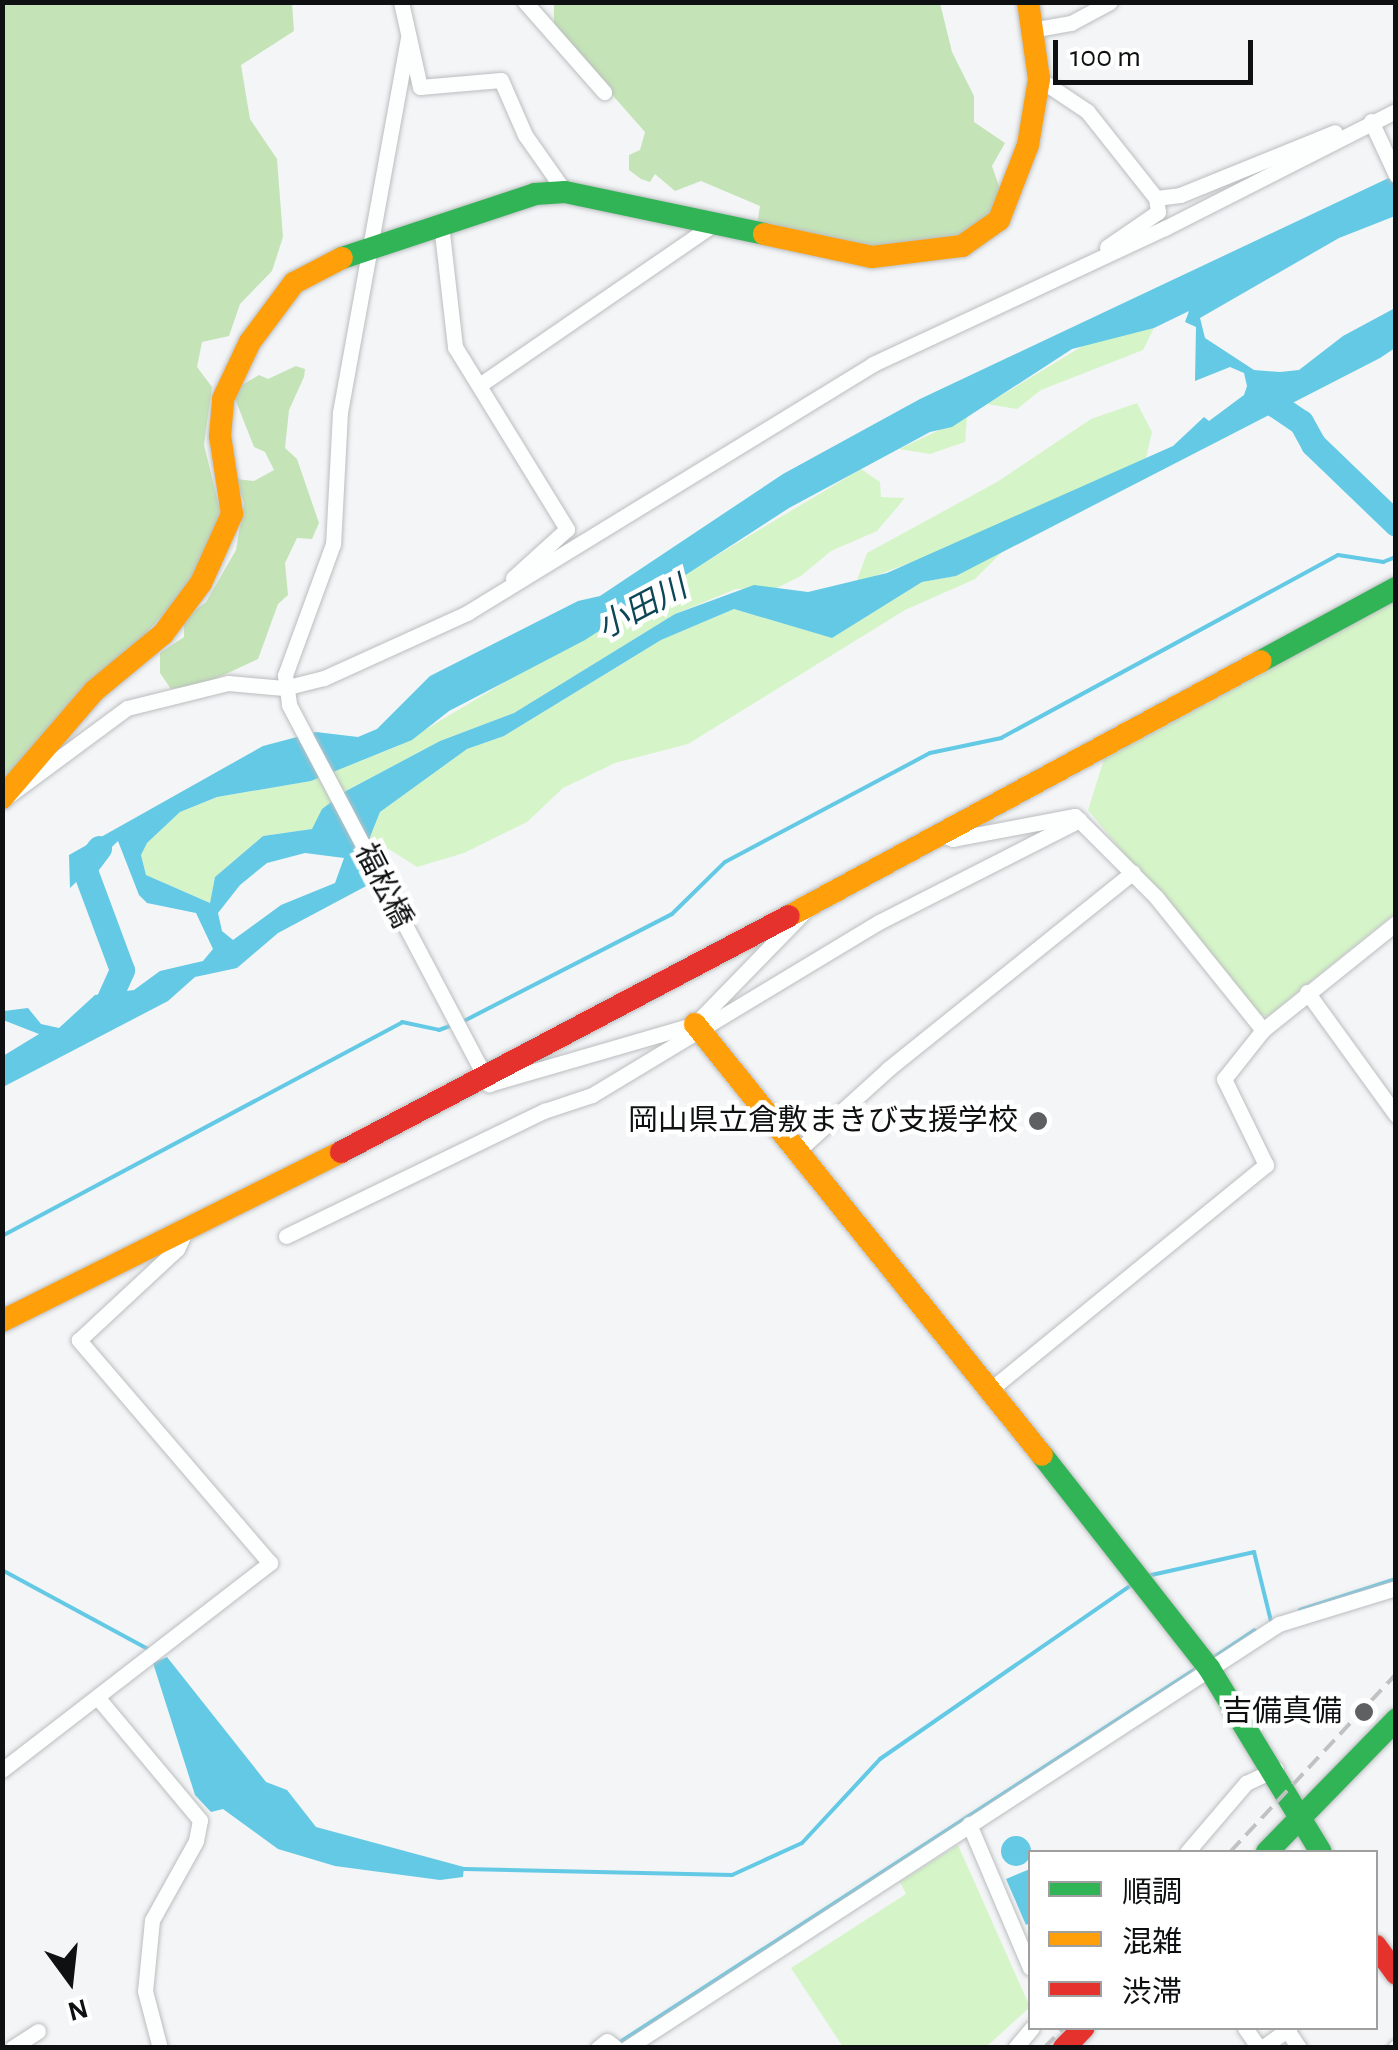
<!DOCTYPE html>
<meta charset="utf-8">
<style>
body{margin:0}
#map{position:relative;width:1398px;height:2050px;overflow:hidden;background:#f3f5f7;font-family:"Alegreya Sans","Noto Sans JP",sans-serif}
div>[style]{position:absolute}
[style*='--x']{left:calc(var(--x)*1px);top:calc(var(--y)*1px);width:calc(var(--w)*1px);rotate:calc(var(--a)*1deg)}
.green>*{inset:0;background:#d5f5c8}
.forest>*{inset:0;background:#c4e4b7}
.water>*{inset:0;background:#63c9e5}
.round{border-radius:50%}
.stream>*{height:4px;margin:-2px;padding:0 2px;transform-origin:2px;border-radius:2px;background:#63c9e5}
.river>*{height:25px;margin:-12.5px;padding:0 12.5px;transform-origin:12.5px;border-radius:12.5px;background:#63c9e5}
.roads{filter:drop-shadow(0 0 2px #bbbdbf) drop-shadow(0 0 2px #bbbdbf)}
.street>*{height:15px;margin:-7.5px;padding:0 7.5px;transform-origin:7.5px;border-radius:7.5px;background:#fdfefe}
.fast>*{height:22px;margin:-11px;padding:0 11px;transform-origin:11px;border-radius:11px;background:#30b455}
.slow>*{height:22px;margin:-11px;padding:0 11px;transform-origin:11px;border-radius:11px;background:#ff9f0a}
.jam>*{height:22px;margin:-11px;padding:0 11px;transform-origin:11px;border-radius:11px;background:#e5322d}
.rail>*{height:4px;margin-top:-2px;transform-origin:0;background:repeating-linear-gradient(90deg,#c1c1c1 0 15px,transparent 0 23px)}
.dots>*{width:28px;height:28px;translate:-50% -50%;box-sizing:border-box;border:5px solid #fff;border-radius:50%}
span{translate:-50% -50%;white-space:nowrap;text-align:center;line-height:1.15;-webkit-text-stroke:9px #fff;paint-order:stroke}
.street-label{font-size:30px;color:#0e1011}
.poi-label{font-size:30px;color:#0e1011}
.right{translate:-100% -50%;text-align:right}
.water-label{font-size:32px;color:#0d4757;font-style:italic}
.frame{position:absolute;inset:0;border:5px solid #0e1011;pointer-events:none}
.legend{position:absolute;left:1028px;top:1850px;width:350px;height:180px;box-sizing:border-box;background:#fff;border:2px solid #9f9fa0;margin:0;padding:12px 18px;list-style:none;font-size:30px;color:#0e1011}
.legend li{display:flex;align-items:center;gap:20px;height:50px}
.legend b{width:50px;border:2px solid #9f9fa0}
.north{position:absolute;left:20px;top:1930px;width:100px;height:100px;-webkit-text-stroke:8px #fff;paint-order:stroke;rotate:165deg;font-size:28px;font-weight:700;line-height:40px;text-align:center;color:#0e1011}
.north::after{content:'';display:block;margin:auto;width:35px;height:45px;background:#0e1011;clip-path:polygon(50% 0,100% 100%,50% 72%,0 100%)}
.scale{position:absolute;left:1053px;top:40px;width:200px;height:45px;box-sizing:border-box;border:5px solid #0e1011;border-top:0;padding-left:12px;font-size:30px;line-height:35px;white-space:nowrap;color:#0e1011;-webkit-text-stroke:8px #fff;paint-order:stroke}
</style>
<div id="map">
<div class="green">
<i style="clip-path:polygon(1154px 328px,1143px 350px,1041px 390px,1017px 409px,987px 404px,1094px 339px)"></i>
<i style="clip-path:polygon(1137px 403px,1152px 432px,1146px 458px,952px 547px,856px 583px,867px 553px,997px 482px,1091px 419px)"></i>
<i style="clip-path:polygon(967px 417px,965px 442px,930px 454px,899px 449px)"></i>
<i style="clip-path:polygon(861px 469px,880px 482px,881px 497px,905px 498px,877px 531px,831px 551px,801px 576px,777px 588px,736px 589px,675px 614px,514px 713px,440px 741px,346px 791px,312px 829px,263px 836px,215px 877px,210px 903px,146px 875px,141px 855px,147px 843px,180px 812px,217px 797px,311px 781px,398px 746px)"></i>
<i style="clip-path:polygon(1006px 548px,975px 579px,905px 610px,688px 744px,615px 763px,563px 788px,527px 822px,464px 853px,417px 867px,370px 837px,380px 812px,467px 749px,504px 736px,661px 640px,734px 609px,832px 638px,922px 582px,956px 576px)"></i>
<i style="clip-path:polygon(1395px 597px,1395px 913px,1268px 1016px,1257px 1014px,1088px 810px,1106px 753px)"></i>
<i style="clip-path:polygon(958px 1845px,1030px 2007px,986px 2047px,843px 2047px,791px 1968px,906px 1894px,900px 1882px)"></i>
</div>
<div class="forest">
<i style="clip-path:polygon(3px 3px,292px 3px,294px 31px,241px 65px,250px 119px,277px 159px,283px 237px,272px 271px,240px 304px,229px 336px,202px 342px,197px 367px,212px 387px,204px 445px,224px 526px,190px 585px,3px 790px)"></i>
<i style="clip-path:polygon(554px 3px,940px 3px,952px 52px,974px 96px,974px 122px,1005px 143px,992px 166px,1000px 189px,991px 216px,971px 234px,881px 251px,757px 225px,760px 206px,701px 181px,675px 191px,655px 174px,650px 182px,641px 179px,629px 170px,629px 155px,640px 150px,645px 132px,554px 29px)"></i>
<i style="clip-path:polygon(296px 366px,305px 369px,304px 377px,289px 410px,285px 448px,297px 459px,319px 523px,312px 539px,297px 538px,285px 563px,288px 595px,278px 604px,258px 659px,204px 684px,171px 689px,160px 673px,160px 653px,184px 637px,184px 619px,206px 602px,236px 550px,244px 503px,236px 479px,254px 481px,274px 470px,265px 452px,254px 447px,232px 391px,259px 375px,268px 379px)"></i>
</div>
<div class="water">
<i style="clip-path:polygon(evenodd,1395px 175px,1395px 216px,1339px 238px,1200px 318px,1205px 338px,1254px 370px,1280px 372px,1299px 370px,1343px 336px,1395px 308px,1395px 348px,1380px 358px,956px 576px,922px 582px,832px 638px,734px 609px,661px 640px,504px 736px,467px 749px,380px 812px,370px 837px,370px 884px,278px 933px,237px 968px,195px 977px,168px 1001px,3px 1087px,3px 1056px,39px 1034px,3px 1020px,4px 1011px,28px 1008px,41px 1024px,59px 1028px,95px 995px,134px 990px,160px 971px,203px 961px,213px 949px,196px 913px,147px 903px,139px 895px,118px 841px,70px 888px,69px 855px,263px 746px,316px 732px,358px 737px,377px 729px,430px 676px,578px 601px,600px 596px,783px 474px,920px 399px,1395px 175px,1189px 311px,1185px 322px,1196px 327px,1195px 381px,1230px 367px,1244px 373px,1247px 386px,1244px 395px,1209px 421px,1204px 417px,1173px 446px,887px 573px,808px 592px,754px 585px,675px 614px,514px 713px,440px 741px,346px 791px,322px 809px,312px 829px,263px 836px,215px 877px,210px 903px,146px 875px,141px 855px,147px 843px,180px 812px,217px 797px,311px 781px,412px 740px,449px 711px,585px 640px,789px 508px,930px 432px,952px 427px,1072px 349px,1154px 328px,1189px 311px,1395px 175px,305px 853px,344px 858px,335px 883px,281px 905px,233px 940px,222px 931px,218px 913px,240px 885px,267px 863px,305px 853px)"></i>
<i style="clip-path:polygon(167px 1657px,266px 1782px,287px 1790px,316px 1827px,464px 1867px,463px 1877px,440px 1880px,335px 1866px,278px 1849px,223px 1809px,211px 1812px,195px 1795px,153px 1663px)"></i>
<i class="round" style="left:1001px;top:1836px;width:30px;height:30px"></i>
<i style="clip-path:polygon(1030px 1869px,1030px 1923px,1026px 1925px,1006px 1879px)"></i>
</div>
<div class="stream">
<i style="--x:462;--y:1022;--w:236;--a:-27.2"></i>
<i style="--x:672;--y:914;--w:74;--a:-44.5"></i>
<i style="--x:725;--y:862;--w:232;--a:-28"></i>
<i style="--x:930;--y:753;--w:73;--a:-11.9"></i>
<i style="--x:1001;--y:738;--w:383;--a:-28.5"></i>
<i style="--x:1338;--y:555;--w:46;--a:8.8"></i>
<i style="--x:1383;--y:562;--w:14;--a:-21"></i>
<i style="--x:2;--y:1236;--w:454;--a:-28.1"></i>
<i style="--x:402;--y:1022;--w:38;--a:12"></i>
<i style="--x:439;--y:1030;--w:15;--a:-20"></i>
<i style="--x:2;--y:1570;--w:168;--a:28.4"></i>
<i style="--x:1147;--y:1576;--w:110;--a:-12.6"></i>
<i style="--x:1254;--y:1552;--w:71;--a:76.2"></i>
<i style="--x:1300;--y:1610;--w:101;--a:-17.9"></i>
<i style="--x:1213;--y:1658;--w:50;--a:-33.7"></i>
<i style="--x:464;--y:1869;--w:268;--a:1.3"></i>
<i style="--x:732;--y:1875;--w:77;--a:-24.6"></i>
<i style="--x:802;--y:1843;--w:115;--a:-47.1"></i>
<i style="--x:880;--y:1759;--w:309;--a:-34.7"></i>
<i style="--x:617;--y:2044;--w:691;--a:-32.95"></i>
</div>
<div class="river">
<i style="--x:1271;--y:402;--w:36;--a:34"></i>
<i style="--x:1301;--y:422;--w:25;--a:61"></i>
<i style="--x:1313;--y:444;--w:115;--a:43.9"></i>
<i style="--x:99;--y:1021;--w:56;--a:-65.7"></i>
<i style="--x:122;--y:970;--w:109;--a:-110.4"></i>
<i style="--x:84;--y:868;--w:25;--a:-53"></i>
</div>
<div class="roads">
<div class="street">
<i style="--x:401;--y:2;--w:87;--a:77.4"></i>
<i style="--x:420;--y:87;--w:81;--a:-4.9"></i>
<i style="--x:501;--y:80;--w:60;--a:66.4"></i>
<i style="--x:525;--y:135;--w:70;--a:54.9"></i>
<i style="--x:525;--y:2;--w:120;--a:48.7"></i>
<i style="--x:1031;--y:30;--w:41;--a:-9.9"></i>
<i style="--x:1071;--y:23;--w:44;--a:-28.3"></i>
<i style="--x:408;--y:38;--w:380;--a:100.3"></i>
<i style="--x:340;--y:412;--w:132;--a:93"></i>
<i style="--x:333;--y:544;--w:140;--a:110.1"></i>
<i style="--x:285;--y:675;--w:30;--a:82"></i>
<i style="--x:289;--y:705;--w:429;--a:62.2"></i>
<i style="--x:489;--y:1084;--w:215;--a:-16.2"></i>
<i style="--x:695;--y:1024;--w:153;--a:-45.8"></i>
<i style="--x:1039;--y:79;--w:58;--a:33.7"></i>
<i style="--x:1087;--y:111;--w:111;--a:51.6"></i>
<i style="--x:1156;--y:198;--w:24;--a:-7"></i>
<i style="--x:1180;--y:195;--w:167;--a:-22.1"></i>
<i style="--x:1371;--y:121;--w:60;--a:65.2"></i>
<i style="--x:441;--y:224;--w:124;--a:83.5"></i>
<i style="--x:455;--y:347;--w:214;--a:58.4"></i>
<i style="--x:567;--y:529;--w:73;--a:137.8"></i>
<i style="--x:1107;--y:247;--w:62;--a:-34.5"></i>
<i style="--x:1158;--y:212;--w:14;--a:-98"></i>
<i style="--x:481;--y:384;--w:284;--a:-34.5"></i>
<i style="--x:8;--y:796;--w:148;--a:-36.5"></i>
<i style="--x:127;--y:708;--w:104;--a:-13.9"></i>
<i style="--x:228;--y:683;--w:56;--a:5.1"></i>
<i style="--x:284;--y:688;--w:41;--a:-14"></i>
<i style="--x:324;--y:678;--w:157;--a:-24.4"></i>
<i style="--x:467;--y:613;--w:476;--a:-31.5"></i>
<i style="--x:873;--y:364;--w:322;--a:-25"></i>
<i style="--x:1165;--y:228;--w:259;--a:-26.9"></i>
<i style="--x:941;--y:834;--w:13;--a:23"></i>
<i style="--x:953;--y:839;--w:124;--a:-10.7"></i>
<i style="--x:1075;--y:816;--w:115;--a:45"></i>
<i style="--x:1156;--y:897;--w:171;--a:51.2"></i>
<i style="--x:1263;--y:1030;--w:171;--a:-38.8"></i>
<i style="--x:1307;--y:992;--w:152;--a:54.1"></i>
<i style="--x:801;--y:1148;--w:118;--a:-42.2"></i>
<i style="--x:888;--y:1069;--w:314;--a:-38.8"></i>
<i style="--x:286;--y:1236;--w:287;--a:-25.9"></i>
<i style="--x:544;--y:1111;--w:51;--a:-18.4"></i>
<i style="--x:592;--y:1095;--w:335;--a:-31.1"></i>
<i style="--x:879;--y:922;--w:225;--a:-27"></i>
<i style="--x:991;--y:1389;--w:355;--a:-39.2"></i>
<i style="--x:1266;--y:1165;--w:96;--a:-116"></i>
<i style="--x:1224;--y:1079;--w:63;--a:-51.5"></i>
<i style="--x:98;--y:1698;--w:159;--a:50.1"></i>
<i style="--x:200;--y:1820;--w:21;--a:101"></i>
<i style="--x:196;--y:1841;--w:90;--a:119.1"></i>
<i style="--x:152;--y:1920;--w:71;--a:95.6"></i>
<i style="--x:145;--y:1991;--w:59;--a:75.3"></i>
<i style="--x:2;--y:1770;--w:339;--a:-37.7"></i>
<i style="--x:270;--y:1563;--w:294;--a:-130.6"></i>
<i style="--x:79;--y:1340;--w:134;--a:-42.9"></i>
<i style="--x:177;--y:1249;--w:21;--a:-65"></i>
<i style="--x:969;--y:1824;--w:156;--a:67"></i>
<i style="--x:1187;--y:1852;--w:91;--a:-49.5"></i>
<i style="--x:1246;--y:1783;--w:33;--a:-25"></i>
<i style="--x:1245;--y:2028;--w:24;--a:55"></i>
<i style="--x:1287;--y:2030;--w:22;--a:56"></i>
<i style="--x:12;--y:2048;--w:31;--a:-33"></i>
<i style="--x:598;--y:2048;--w:11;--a:-38"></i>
<i style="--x:607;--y:2041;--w:11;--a:38"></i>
<i style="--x:627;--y:2048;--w:778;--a:-33.04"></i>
<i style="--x:1279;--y:1624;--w:122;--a:-17.1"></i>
<i style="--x:1015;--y:2048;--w:26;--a:-50"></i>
<i style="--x:1262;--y:2048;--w:34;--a:-36"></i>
<i style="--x:1395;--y:2048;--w:1;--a:-45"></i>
</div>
<div class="fast">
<i style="--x:342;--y:258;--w:203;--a:-18.3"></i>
<i style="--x:535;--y:194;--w:30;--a:-4"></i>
<i style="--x:565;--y:192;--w:203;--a:11.9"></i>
<i style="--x:1261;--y:661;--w:153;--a:-28.4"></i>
<i style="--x:1042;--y:1455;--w:271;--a:51.9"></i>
<i style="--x:1209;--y:1668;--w:215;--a:58.7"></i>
<i style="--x:1267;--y:1852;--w:185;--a:-45.7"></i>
</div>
<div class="slow">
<i style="--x:764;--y:234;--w:110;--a:12"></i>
<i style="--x:872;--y:257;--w:91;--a:-7"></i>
<i style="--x:962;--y:246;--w:45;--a:-35.1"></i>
<i style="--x:999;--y:220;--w:80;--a:-68.9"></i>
<i style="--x:1028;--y:145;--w:67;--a:-80.5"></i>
<i style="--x:1039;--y:79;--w:78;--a:-98.1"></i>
<i style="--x:2;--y:798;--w:141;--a:-49.3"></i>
<i style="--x:94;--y:691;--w:89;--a:-39.6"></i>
<i style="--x:163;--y:634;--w:64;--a:-53.3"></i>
<i style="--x:201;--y:583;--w:76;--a:-65.8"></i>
<i style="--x:232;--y:514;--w:79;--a:-98.7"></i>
<i style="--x:220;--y:436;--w:37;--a:-85"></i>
<i style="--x:223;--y:399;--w:63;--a:-64.7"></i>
<i style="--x:250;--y:342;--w:74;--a:-53.3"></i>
<i style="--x:294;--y:283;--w:54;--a:-27.5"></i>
<i style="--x:789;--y:916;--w:536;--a:-28.38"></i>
<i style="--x:695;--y:1024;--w:553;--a:51.16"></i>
<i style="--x:2;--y:1321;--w:379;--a:-26.5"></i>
</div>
<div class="jam">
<i style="--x:341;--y:1152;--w:506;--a:-27.78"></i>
<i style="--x:1376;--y:1946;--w:34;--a:54"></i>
<i style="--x:1064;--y:2048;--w:28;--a:-46"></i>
</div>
</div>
<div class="rail">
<i style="--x:1230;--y:1852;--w:243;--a:-47"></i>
<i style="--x:1044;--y:2048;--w:28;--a:-45"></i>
</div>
<div class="dots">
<i style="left:1038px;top:1121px;background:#5e6062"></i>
<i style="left:1364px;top:1712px;background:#5e6062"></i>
</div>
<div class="street-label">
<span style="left:383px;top:886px;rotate:63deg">福松橋</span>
</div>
<div class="poi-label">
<span class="right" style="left:1018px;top:1121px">岡山県立倉敷まきび支援学校</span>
<span class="right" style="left:1342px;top:1712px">吉備真備</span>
</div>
<div class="water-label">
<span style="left:642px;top:608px;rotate:-28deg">小田川</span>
</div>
<div class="frame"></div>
<ul class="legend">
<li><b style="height:12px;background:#30b455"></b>順調</li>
<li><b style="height:12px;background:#ff9f0a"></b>混雑</li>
<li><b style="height:12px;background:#e5322d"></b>渋滞</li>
</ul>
<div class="north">N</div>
<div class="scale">100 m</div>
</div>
